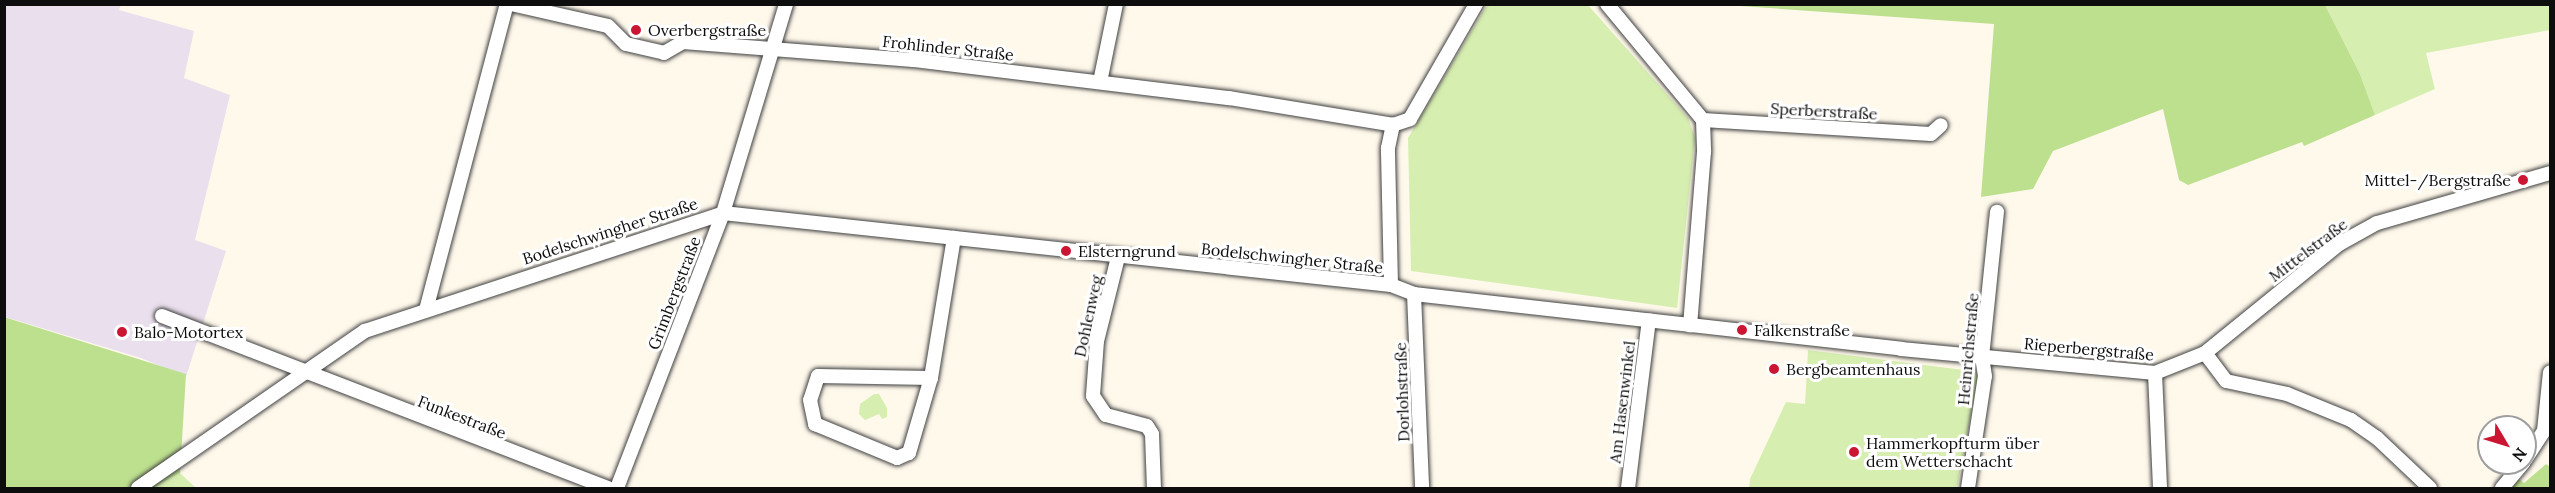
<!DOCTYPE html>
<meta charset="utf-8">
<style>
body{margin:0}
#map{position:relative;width:2555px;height:493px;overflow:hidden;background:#fff9ec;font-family:Lora,serif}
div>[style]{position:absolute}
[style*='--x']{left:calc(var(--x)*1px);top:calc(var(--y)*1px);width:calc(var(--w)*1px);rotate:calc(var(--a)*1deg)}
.industrial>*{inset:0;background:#eae0ed}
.green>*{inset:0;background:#d7eeb1}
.forest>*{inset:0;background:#bde08f}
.roads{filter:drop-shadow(0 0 2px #404040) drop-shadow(0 0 2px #404040)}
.street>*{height:14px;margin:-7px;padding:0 7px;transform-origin:7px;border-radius:7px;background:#fff}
.dots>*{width:16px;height:16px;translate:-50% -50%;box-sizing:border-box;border:3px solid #fff;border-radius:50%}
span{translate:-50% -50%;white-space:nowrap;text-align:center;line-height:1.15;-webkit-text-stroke:6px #fff;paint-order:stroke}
.poi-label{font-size:16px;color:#0d0d0d}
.left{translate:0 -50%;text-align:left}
.right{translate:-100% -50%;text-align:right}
.street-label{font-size:16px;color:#0d0d0d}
.frame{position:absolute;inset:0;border:6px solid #0d0d0d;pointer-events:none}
.north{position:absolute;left:2477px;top:415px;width:60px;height:60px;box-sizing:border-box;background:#fff;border:2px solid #9e9e9e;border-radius:50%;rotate:128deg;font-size:16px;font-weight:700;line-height:24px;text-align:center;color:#0d0d0d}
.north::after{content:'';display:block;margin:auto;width:21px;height:27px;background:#cb1633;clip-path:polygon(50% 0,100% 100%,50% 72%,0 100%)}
</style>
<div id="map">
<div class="industrial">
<i style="clip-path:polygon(4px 5px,121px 5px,119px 10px,194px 31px,184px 78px,230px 95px,195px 240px,226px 251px,186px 377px,141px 358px,5px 317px)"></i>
</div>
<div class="green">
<i style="clip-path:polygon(1487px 5px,1588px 5px,1688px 118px,1695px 138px,1677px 308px,1411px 271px,1408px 138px)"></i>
<i style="clip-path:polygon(2325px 5px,2550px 5px,2550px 30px,2426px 53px,2435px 89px,2375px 115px,2360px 74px)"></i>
<i style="clip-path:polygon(1808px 350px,1979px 372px,1957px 488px,1749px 488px,1750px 479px,1786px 402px,1805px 404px)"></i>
<i style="clip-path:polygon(874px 394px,879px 394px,887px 408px,887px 417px,882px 419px,879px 414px,865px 420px,859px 414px,860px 404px)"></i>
<i style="clip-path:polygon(180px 473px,196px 488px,153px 488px)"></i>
</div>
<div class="forest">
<i style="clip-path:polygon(1726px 5px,2325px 5px,2360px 74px,2375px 115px,2304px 146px,2302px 142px,2188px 185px,2179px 180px,2163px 109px,2053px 151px,2033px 189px,1981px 197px,1994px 24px)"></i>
<i style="clip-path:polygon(4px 317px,186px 374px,180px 473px,153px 488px,5px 488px)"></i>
<i style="clip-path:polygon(2546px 464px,2550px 467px,2550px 488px,2511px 488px,2519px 479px,2524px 483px)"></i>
</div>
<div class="roads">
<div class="street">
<i style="--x:511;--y:4;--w:99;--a:12.8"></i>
<i style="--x:608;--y:26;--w:25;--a:45"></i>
<i style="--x:626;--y:44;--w:39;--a:13"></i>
<i style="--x:664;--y:53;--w:22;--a:-30"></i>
<i style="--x:683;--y:42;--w:231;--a:4.5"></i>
<i style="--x:913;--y:60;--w:318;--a:6.9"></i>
<i style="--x:1229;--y:98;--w:166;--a:9.3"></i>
<i style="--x:1607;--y:4;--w:151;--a:50.4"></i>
<i style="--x:1703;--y:120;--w:32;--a:88"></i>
<i style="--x:1704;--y:152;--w:174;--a:94.6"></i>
<i style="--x:1100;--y:82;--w:80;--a:-78.4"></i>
<i style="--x:1703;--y:120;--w:228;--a:3.5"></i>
<i style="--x:1931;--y:134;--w:13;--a:-42"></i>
<i style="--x:1118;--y:257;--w:87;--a:104"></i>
<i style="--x:1097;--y:341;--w:55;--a:94.2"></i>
<i style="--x:1093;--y:396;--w:23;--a:56"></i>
<i style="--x:1106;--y:415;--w:42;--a:15"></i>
<i style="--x:1147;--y:426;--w:9;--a:58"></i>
<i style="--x:1152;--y:434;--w:54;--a:87.9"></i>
<i style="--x:1391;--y:285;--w:137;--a:-91.3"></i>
<i style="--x:1388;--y:148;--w:24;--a:-78"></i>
<i style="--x:1393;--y:125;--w:18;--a:-19"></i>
<i style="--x:1410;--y:119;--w:133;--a:-60.1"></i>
<i style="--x:1414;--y:294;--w:194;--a:87.6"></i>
<i style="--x:426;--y:310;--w:317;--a:-75.2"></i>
<i style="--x:162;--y:316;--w:478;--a:21.1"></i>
<i style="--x:2205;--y:353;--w:35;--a:53"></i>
<i style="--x:2226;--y:381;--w:62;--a:12"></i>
<i style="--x:2287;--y:394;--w:69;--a:22.1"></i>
<i style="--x:2351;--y:420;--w:32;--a:35"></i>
<i style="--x:2377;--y:438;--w:73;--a:43.3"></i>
<i style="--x:2155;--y:373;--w:115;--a:87.5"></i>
<i style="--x:931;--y:378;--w:113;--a:-179"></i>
<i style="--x:818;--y:376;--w:25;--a:108"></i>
<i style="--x:810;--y:400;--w:25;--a:78"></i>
<i style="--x:815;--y:424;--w:89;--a:22.5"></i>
<i style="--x:897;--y:458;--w:13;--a:-23"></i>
<i style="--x:909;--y:453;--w:78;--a:-73.7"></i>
<i style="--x:931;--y:378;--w:142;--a:-80.7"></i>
<i style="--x:2525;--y:460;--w:35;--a:-57"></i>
<i style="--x:2544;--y:431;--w:59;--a:-84.2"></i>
<i style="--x:138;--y:488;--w:276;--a:-34.7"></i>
<i style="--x:365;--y:331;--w:377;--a:-18.2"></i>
<i style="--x:723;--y:213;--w:672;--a:6.15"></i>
<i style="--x:1391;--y:285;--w:25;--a:21"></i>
<i style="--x:1414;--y:294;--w:490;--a:6.4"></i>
<i style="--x:1901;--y:349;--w:255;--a:5.4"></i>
<i style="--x:2155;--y:373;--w:54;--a:-21.8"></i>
<i style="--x:2205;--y:353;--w:173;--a:-39.1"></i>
<i style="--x:2339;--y:244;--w:43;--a:-28.9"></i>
<i style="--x:2377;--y:223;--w:180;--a:-16.1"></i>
<i style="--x:617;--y:488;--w:295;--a:-68.9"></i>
<i style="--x:723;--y:213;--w:218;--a:-73.2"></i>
<i style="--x:1628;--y:488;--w:169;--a:-82.9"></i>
<i style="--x:1968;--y:488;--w:113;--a:-81.4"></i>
<i style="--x:1985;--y:376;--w:19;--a:-99"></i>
<i style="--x:1982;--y:357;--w:146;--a:-84.1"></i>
<i style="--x:2502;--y:488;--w:33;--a:-50"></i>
</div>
</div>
<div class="dots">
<i style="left:636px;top:30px;background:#cb1633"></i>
<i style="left:2523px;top:180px;background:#cb1633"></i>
<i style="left:1066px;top:251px;background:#cb1633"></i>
<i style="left:1742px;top:330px;background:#cb1633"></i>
<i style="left:122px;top:332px;background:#cb1633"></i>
<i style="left:1774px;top:369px;background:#cb1633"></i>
<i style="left:1854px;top:452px;background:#cb1633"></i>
</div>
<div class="poi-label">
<span class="left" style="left:648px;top:30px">Overbergstraße</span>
<span class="right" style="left:2511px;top:180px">Mittel-/Bergstraße</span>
<span class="left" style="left:1078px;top:251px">Elsterngrund</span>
<span class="left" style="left:1754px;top:330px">Falkenstraße</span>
<span class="left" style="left:134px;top:332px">Balo-Motortex</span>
<span class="left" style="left:1786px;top:369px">Bergbeamtenhaus</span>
<span class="left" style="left:1866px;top:452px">Hammerkopfturm über<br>dem Wetterschacht</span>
</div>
<div class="street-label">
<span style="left:948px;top:48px;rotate:6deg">Frohlinder Straße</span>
<span style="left:1824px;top:111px;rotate:3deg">Sperberstraße</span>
<span style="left:610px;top:231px;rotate:-18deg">Bodelschwingher Straße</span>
<span style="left:2308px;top:250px;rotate:-37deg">Mittelstraße</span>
<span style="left:1292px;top:258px;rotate:6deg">Bodelschwingher Straße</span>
<span style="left:674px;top:293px;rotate:-69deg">Grimbergstraße</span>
<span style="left:1088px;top:316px;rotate:-78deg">Dohlenweg</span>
<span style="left:1968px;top:349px;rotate:-85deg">Heinrichstraße</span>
<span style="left:2089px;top:349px;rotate:5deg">Rieperbergstraße</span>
<span style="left:1402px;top:392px;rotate:-92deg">Dorlohstraße</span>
<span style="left:1622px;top:402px;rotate:-83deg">Am Hasenwinkel</span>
<span style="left:462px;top:417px;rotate:21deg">Funkestraße</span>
</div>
<div class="frame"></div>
<div class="north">N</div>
</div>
